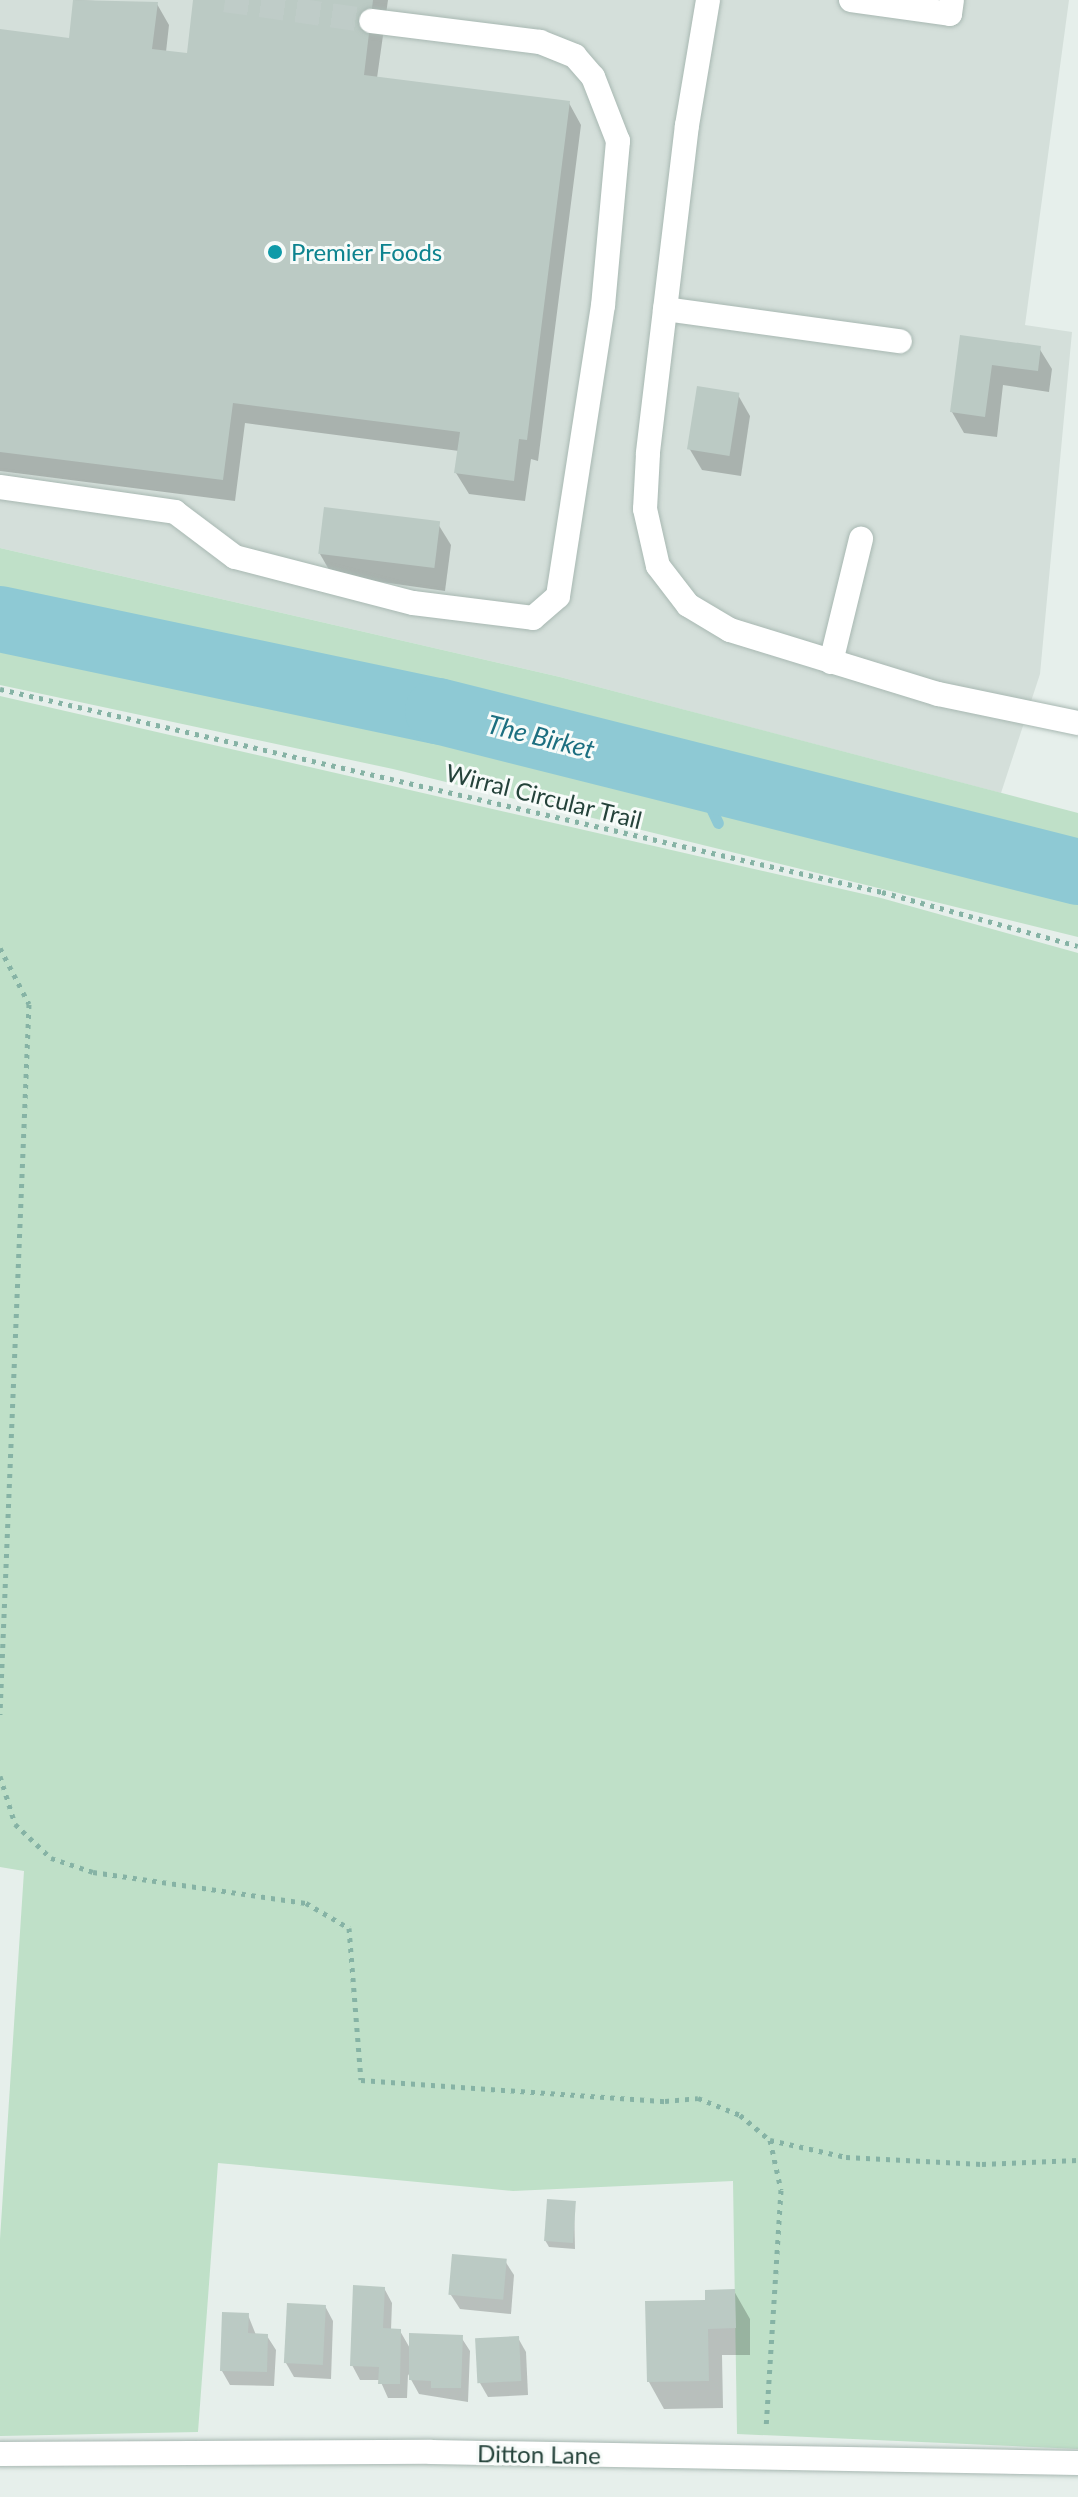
<!DOCTYPE html>
<style>
body{margin:0}
#map{position:relative;width:1078px;height:2497px;overflow:hidden;background:#e6efeb;font-family:Lato,sans-serif}
div>[style]{position:absolute}
[style*='--x']{left:calc(var(--x)*1px);top:calc(var(--y)*1px);width:calc(var(--w)*1px);rotate:calc(var(--a)*1deg)}
.built>*{inset:0;background:#d4dfda}
.green>*{inset:0;background:#bfe0c8}
.shadow>*{inset:0;background:#0003}
.stream>*{height:11px;margin:-5.5px;padding:0 5.5px;transform-origin:5.5px;border-radius:5.5px;background:#8ec9d4}
.river>*{height:66px;margin:-33px;padding:0 33px;transform-origin:33px;border-radius:33px;background:#8ec9d4}
.building>*{inset:0;background:#bbcac4;transform-origin:0 0}
.minor-tunnel>*{height:24px;margin-top:-12px;transform-origin:0;background:repeating-linear-gradient(90deg,#bfccc8 0 24px,transparent 0 36px)}
.path>*{height:5px;margin-top:-2.5px;transform-origin:0;background:repeating-linear-gradient(90deg,#86b3a5 0 4px,transparent 0 10px)}
.roads{filter:drop-shadow(0 0 2px #a8b8b2) drop-shadow(0 0 2px #a8b8b2)}
.minor>*{height:24px;margin:-12px;padding:0 12px;transform-origin:12px;border-radius:12px;background:#fff}
.dots>*{width:22px;height:22px;translate:-50% -50%;box-sizing:border-box;border:4px solid #f7fbf9;border-radius:50%}
span{translate:-50% -50%;white-space:nowrap;text-align:center;line-height:1.15;-webkit-text-stroke:6px #f7fbf9;paint-order:stroke}
.culture-label{font-size:24px;color:#0d838f}
.left{translate:0 -50%;text-align:left}
.street-label{font-size:24px;color:#24423a}
.water-label{font-size:26px;color:#1c6f80;font-style:italic}
</style>
<div id="map">
<div class="built">
<i style="clip-path:polygon(0 0,1069px 0,1025px 325px,1072px 332px,1040px 674px,1001px 793px,560px 677px,0 548px)"></i>
</div>
<div class="green">
<i style="clip-path:polygon(0 548px,560px 677px,1078px 813px,1078px 937px,393px 769px,0 685px)"></i>
<i style="clip-path:polygon(0 696px,881px 898px,1078px 953px,1078px 2449px,737px 2434px,733px 2181px,513px 2191px,218px 2163px,198px 2432px,0 2436px,0 2239px,24px 1871px,0 1867px)"></i>
</div>
<div class="shadow">
<i style="clip-path:polygon(75px 0,157px 4px,169px 25px,166px 52px,188px 56px,195px 0,388px 0,377px 78px,569px 103px,581px 125px,538px 461px,531px 459px,525px 501px,469px 494px,456px 473px,459px 451px,245px 423px,235px 501px,0 471px,0 31px,70px 40px)"></i>
<i style="clip-path:polygon(962px 338px,1039px 348px,1052px 369px,1049px 392px,1003px 385px,997px 437px,964px 433px,952px 412px)"></i>
<i style="clip-path:polygon(738px 395px,750px 416px,741px 476px,702px 470px,689px 448px)"></i>
<i style="clip-path:polygon(438px 524px,451px 545px,445px 591px,332px 575px,320px 554px)"></i>
<i style="clip-path:polygon(574px 2203px,575px 2249px,549px 2247px,545px 2240px)"></i>
<i style="clip-path:polygon(505px 2261px,514px 2275px,511px 2314px,460px 2309px,451px 2295px)"></i>
<i style="clip-path:polygon(384px 2288px,392px 2303px,391px 2330px,400px 2331px,411px 2350px,461px 2337px,470px 2351px,468px 2402px,419px 2394px,408px 2374px,407px 2398px,388px 2398px,380px 2380px,360px 2380px,352px 2365px)"></i>
<i style="clip-path:polygon(734px 2291px,750px 2319px,750px 2355px,722px 2355px,723px 2408px,664px 2409px,649px 2382px,707px 2302px)"></i>
<i style="clip-path:polygon(325px 2306px,333px 2321px,331px 2379px,294px 2377px,286px 2363px)"></i>
<i style="clip-path:polygon(248px 2315px,256px 2335px,267px 2336px,276px 2350px,274px 2386px,230px 2385px,222px 2371px)"></i>
<i style="clip-path:polygon(518px 2338px,526px 2352px,528px 2395px,488px 2397px,480px 2383px)"></i>
</div>
<div class="stream">
<i style="--x:695;--y:774;--w:54;--a:64.9"></i>
</div>
<div class="river">
<i style="--x:0;--y:619;--w:448;--a:11.9"></i>
<i style="--x:438;--y:711;--w:660;--a:14.12"></i>
</div>
<div class="building">
<i style="clip-path:polygon(73px 0,158px 2px,152px 49px,187px 53px,193px 0,373px 0,364px 75px,570px 101px,527px 440px,519px 439px,514px 481px,454px 473px,460px 432px,233px 403px,223px 480px,0 452px,0 29px,69px 38px)"></i>
<i style="clip-path:polygon(960px 335px,1041px 346px,1038px 371px,992px 365px,985px 417px,950px 412px)"></i>
<i style="left:697px;top:386px;width:43px;height:64px;rotate:9deg"></i>
<i style="left:324px;top:507px;width:117px;height:47px;rotate:7deg"></i>
<i style="left:547px;top:2199px;width:29px;height:42px;rotate:4deg"></i>
<i style="left:452px;top:2254px;width:55px;height:41px;rotate:5deg"></i>
<i style="clip-path:polygon(353px 2285px,385px 2287px,383px 2328px,401px 2329px,400px 2384px,378px 2384px,379px 2367px,350px 2366px)"></i>
<i style="clip-path:polygon(735px 2289px,736px 2328px,708px 2329px,709px 2381px,647px 2382px,645px 2301px,705px 2300px,705px 2290px)"></i>
<i style="left:287px;top:2303px;width:39px;height:60px;rotate:3deg"></i>
<i style="clip-path:polygon(222px 2312px,249px 2313px,248px 2333px,268px 2334px,267px 2372px,220px 2371px)"></i>
<i style="clip-path:polygon(409px 2333px,463px 2335px,461px 2388px,431px 2388px,431px 2381px,409px 2380px)"></i>
<i style="left:519px;top:2336px;width:45px;height:44px;rotate:87deg"></i>
</div>
<div class="minor-tunnel">
<i style="--x:225;--y:0;--w:148;--a:8.2"></i>
</div>
<div class="path">
<i style="--x:0;--y:689;--w:905;--a:12.96"></i>
<i style="--x:882;--y:892;--w:203;--a:15.4"></i>
<i style="--x:0;--y:948;--w:63;--a:62.6"></i>
<i style="--x:29;--y:1004;--w:711;--a:92.34"></i>
<i style="--x:0;--y:1776;--w:50;--a:72.6"></i>
<i style="--x:15;--y:1824;--w:50;--a:43.4"></i>
<i style="--x:51;--y:1858;--w:44;--a:18.4"></i>
<i style="--x:93;--y:1872;--w:215;--a:8.3"></i>
<i style="--x:306;--y:1903;--w:50;--a:30.2"></i>
<i style="--x:349;--y:1928;--w:152;--a:85.5"></i>
<i style="--x:361;--y:2080;--w:305;--a:4"></i>
<i style="--x:665;--y:2101;--w:33;--a:-5"></i>
<i style="--x:698;--y:2098;--w:45;--a:22"></i>
<i style="--x:740;--y:2115;--w:39;--a:40"></i>
<i style="--x:770;--y:2140;--w:51;--a:77.6"></i>
<i style="--x:781;--y:2190;--w:238;--a:93.6"></i>
<i style="--x:770;--y:2140;--w:78;--a:12.6"></i>
<i style="--x:846;--y:2157;--w:136;--a:2.9"></i>
<i style="--x:982;--y:2164;--w:96;--a:-2.4"></i>
</div>
<div class="roads">
<div class="minor">
<i style="--x:708;--y:0;--w:127;--a:99.5"></i>
<i style="--x:687;--y:125;--w:331;--a:96.8"></i>
<i style="--x:648;--y:454;--w:55;--a:93.1"></i>
<i style="--x:645;--y:509;--w:58;--a:77.2"></i>
<i style="--x:658;--y:566;--w:49;--a:52.4"></i>
<i style="--x:688;--y:605;--w:49;--a:30.8"></i>
<i style="--x:730;--y:630;--w:218;--a:17.1"></i>
<i style="--x:938;--y:694;--w:143;--a:11.7"></i>
<i style="--x:851;--y:0;--w:100;--a:8"></i>
<i style="--x:950;--y:14;--w:14;--a:-82"></i>
<i style="--x:665;--y:309;--w:237;--a:7.8"></i>
<i style="--x:0;--y:487;--w:177;--a:8.1"></i>
<i style="--x:175;--y:512;--w:75;--a:36.9"></i>
<i style="--x:235;--y:557;--w:184;--a:14.5"></i>
<i style="--x:413;--y:603;--w:121;--a:7.1"></i>
<i style="--x:533;--y:618;--w:33;--a:-41"></i>
<i style="--x:558;--y:596;--w:293;--a:-81.2"></i>
<i style="--x:603;--y:306;--w:166;--a:-84.8"></i>
<i style="--x:618;--y:141;--w:69;--a:-111.3"></i>
<i style="--x:593;--y:77;--w:28;--a:-131"></i>
<i style="--x:575;--y:56;--w:38;--a:-158"></i>
<i style="--x:540;--y:42;--w:170;--a:-172.9"></i>
<i style="--x:831;--y:662;--w:127;--a:-76.3"></i>
<i style="--x:0;--y:2454;--w:431;--a:-0.3"></i>
<i style="--x:431;--y:2452;--w:647;--a:0.97"></i>
</div>
</div>
<div class="dots">
<i style="left:275px;top:252px;background:#0f9aa8"></i>
</div>
<div class="culture-label">
<span class="left" style="left:291px;top:252px">Premier Foods</span>
</div>
<div class="street-label">
<span style="left:544px;top:796px;rotate:14deg">Wirral Circular Trail</span>
<span style="left:539px;top:2454px;rotate:1deg">Ditton Lane</span>
</div>
<div class="water-label">
<span style="left:541px;top:737px;rotate:14deg">The Birket</span>
</div>
</div>
